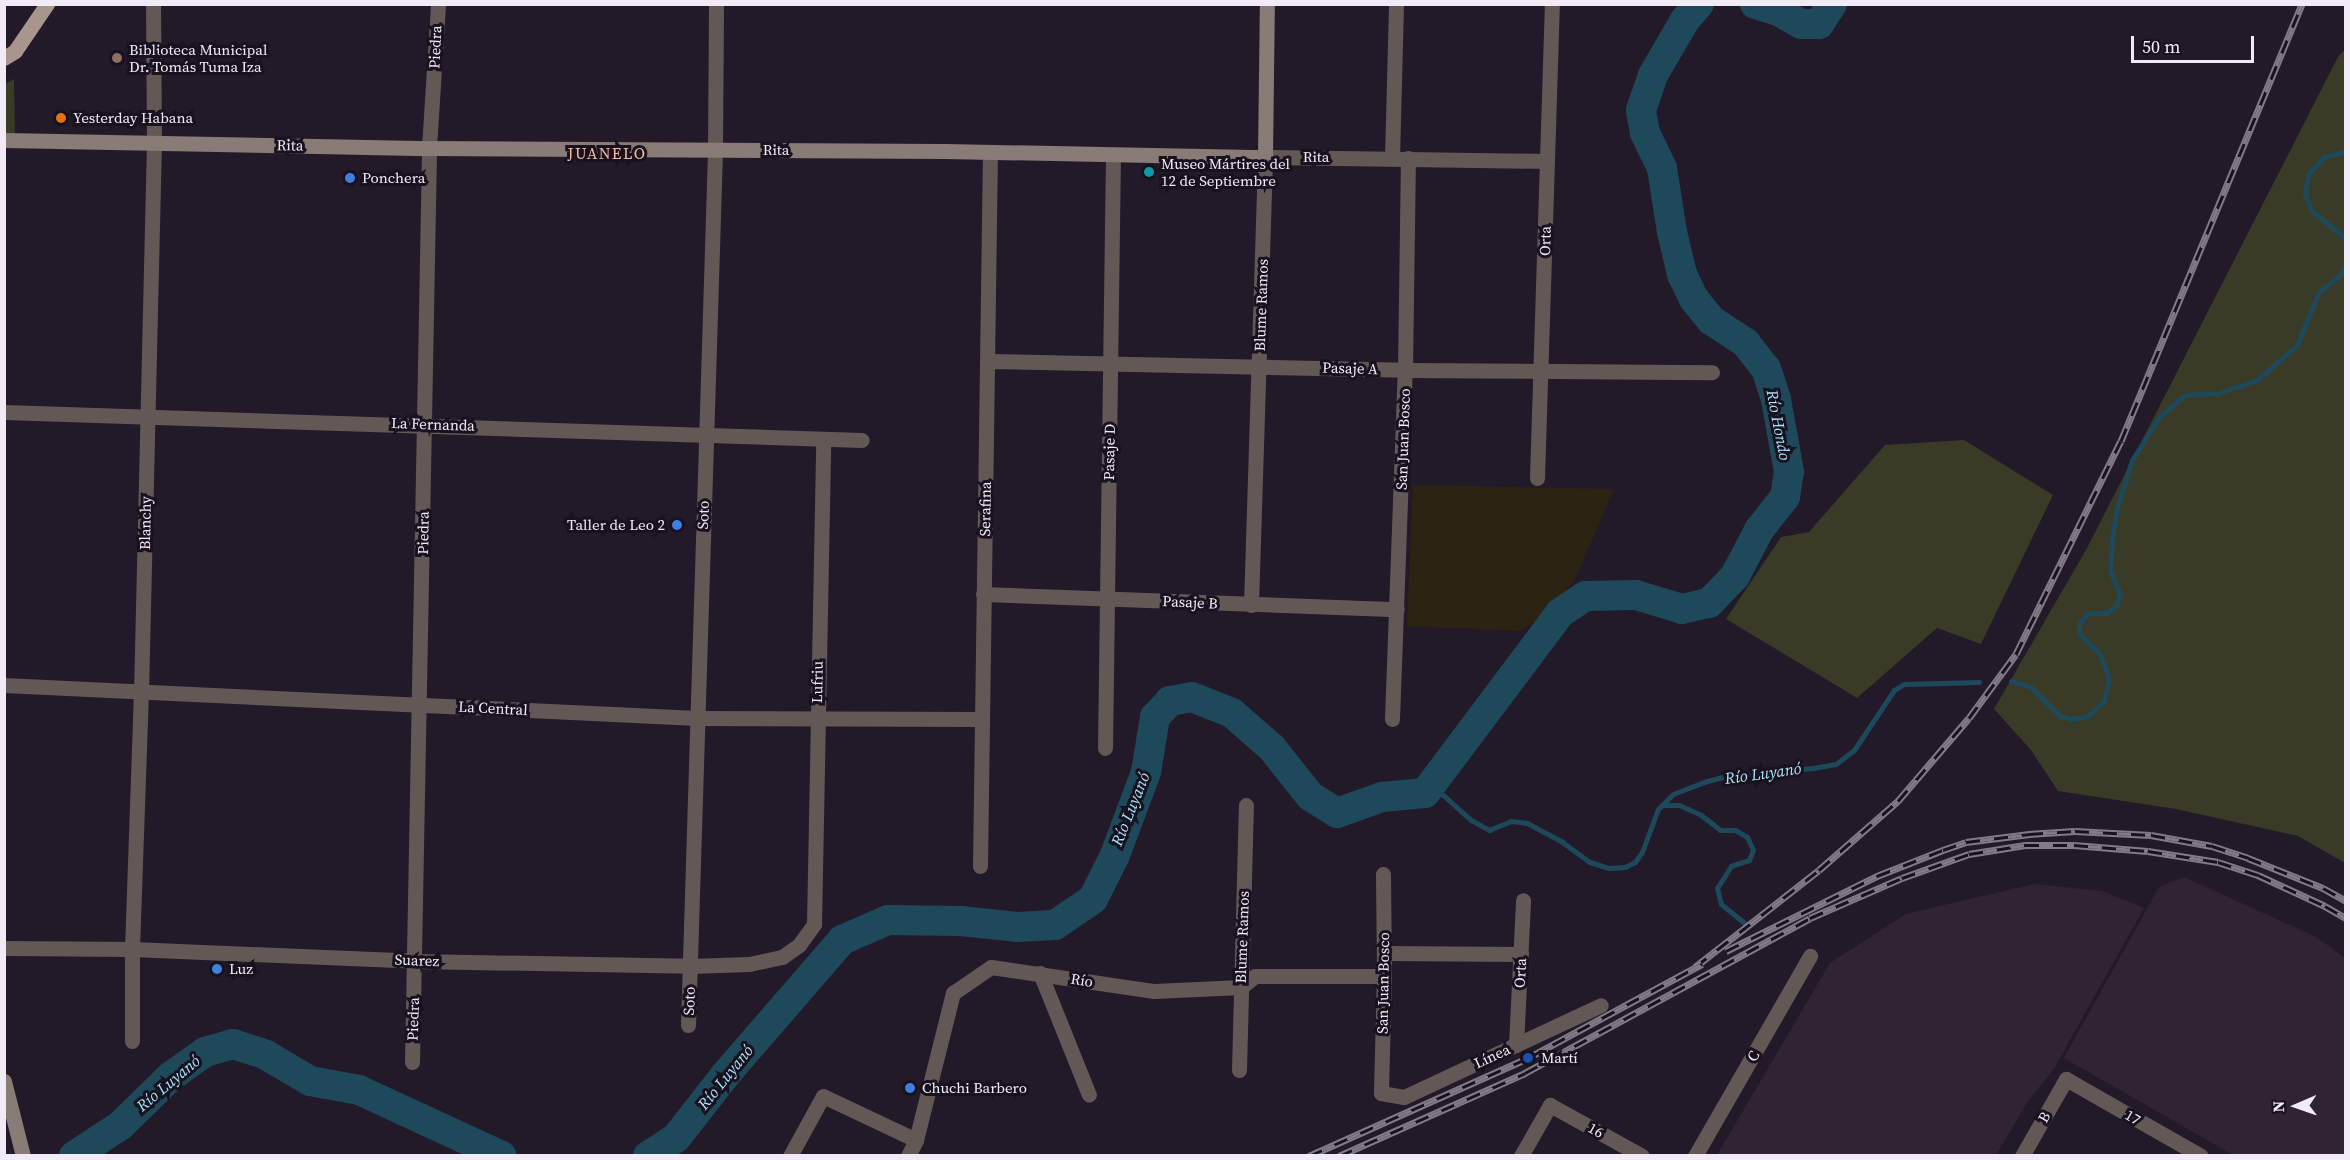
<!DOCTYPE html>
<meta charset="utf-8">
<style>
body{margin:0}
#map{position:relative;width:2350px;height:1160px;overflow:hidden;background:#221a28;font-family:"Source Serif 4",serif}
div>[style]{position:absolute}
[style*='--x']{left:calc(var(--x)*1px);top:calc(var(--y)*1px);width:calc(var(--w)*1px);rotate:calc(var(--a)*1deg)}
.industrial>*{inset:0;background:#302432}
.education>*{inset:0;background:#2b2413}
.green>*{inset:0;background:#393b26}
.stream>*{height:5px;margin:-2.5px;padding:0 2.5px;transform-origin:2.5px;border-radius:2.5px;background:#1e495b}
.river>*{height:30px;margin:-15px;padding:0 15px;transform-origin:15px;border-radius:15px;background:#1e495b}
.street>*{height:15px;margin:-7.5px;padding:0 7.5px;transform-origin:7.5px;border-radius:7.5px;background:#625956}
.secondary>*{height:15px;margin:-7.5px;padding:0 7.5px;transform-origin:7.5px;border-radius:7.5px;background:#897b76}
.primary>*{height:15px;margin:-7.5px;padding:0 7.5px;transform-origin:7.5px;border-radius:7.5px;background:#a8958e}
.rail>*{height:7px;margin-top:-3.5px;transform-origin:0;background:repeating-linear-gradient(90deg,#18111e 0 14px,#827b87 0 28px);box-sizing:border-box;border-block:2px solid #827b87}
.dots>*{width:16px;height:16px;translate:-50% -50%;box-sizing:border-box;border:3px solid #18111e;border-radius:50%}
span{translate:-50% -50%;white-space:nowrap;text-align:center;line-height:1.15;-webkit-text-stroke:6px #18111e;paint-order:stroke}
.street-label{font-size:15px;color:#f1ebf5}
.poi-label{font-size:15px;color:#f1ebf5}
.left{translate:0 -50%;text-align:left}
.right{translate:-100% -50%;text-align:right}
.neighbourhood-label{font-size:16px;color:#f6b8a0;letter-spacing:1.5px}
.water-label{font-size:16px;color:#aae4fe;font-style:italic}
.frame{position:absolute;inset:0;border:6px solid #f1ebf5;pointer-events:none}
.north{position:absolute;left:2266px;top:1076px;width:60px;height:60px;-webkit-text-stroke:4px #18111e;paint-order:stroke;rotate:268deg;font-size:16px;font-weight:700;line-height:24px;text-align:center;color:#f1ebf5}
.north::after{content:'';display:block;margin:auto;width:21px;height:27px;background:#f1ebf5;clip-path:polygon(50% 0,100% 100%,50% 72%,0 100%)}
.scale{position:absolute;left:2131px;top:36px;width:123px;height:27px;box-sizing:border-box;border:3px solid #f1ebf5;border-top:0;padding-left:8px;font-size:18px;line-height:21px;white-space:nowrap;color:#f1ebf5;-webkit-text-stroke:4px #18111e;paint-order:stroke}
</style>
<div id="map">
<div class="industrial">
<i style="clip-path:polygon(2184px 877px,2316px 937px,2345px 958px,2345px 1155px,2233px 1155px,2064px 1058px,2159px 887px)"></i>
<i style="clip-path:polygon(2034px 884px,2102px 891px,2144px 908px,2053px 1070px,2028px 1101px,1996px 1155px,1717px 1155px,1830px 963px,1906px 914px)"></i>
</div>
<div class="education">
<i style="clip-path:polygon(1413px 485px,1614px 489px,1575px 580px,1546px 614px,1520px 631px,1407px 626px)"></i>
</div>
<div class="green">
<i style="clip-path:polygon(2345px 50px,2345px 863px,2298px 836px,2176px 809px,2058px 791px,2031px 750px,1994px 709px,2087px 548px,2339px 55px)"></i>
<i style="clip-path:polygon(14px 79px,15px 135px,5px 135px,5px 84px)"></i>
<i style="clip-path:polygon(1964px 440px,2053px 495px,1981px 644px,1937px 628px,1857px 698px,1726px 619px,1781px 537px,1809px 532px,1885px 445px)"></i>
</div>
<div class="stream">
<i style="--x:2346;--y:151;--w:23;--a:165"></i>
<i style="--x:2324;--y:157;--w:24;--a:132"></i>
<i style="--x:2308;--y:175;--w:20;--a:99"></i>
<i style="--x:2305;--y:195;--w:17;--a:66"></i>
<i style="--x:2312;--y:211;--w:44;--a:39.5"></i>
<i style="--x:2011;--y:681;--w:21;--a:17"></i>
<i style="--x:2031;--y:687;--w:41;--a:45"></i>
<i style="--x:2060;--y:716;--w:12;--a:14"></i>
<i style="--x:2072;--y:719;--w:16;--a:-11"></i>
<i style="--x:2088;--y:716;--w:22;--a:-43"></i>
<i style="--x:2104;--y:701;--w:23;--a:-77"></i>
<i style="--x:2109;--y:679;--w:27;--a:-110"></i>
<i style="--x:2100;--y:654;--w:30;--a:-135"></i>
<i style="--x:2079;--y:633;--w:9;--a:-90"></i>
<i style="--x:2079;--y:624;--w:14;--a:-51"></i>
<i style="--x:2088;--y:613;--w:19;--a:0"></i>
<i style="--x:2107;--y:613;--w:11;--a:-38"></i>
<i style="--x:2116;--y:606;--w:13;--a:-72"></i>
<i style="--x:2120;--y:594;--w:26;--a:-113"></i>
<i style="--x:2110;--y:570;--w:32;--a:-86"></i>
<i style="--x:2112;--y:538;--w:30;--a:-81"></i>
<i style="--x:2117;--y:508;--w:50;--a:-72.6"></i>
<i style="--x:2132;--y:460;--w:52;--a:-57.5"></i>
<i style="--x:2160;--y:416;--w:33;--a:-40"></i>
<i style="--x:2185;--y:395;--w:33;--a:-3"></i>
<i style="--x:2218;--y:393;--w:41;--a:-18.4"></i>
<i style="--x:2257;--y:380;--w:53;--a:-41.2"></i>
<i style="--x:2297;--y:345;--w:57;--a:-67.5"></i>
<i style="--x:2319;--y:292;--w:27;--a:-39"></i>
<i style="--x:2340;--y:275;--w:14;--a:-65"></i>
<i style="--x:1425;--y:793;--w:18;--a:6"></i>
<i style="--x:1443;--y:795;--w:38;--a:42"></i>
<i style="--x:1471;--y:820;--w:21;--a:29"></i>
<i style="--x:1489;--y:830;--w:24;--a:-22"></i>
<i style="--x:1511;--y:821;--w:16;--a:7"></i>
<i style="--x:1527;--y:823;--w:40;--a:28"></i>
<i style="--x:1562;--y:842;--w:34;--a:36"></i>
<i style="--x:1590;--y:862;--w:20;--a:18"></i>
<i style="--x:1609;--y:868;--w:16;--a:-4"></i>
<i style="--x:1625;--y:867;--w:11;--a:-27"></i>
<i style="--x:1635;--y:862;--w:12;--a:-55"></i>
<i style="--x:1642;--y:852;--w:46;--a:-69.6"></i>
<i style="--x:1658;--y:809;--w:21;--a:-45"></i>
<i style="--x:1673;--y:794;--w:33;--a:-21"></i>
<i style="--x:1704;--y:782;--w:24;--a:-15"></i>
<i style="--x:1727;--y:776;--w:86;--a:-5.3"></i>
<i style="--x:1813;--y:768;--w:23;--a:-10"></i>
<i style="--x:1836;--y:764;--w:23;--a:-38"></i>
<i style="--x:1854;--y:750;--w:72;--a:-56.3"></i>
<i style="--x:1894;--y:690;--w:12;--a:-31"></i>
<i style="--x:1904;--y:684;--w:75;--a:-1.5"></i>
<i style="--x:1663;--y:805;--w:16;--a:0"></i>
<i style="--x:1679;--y:805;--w:24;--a:24"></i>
<i style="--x:1701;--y:815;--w:24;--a:38"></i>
<i style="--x:1720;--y:830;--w:15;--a:0"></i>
<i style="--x:1735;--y:830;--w:14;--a:30"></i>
<i style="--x:1747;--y:837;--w:14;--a:65"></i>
<i style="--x:1753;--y:850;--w:11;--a:112"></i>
<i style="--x:1749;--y:860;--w:19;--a:162"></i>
<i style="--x:1731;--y:866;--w:26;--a:122"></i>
<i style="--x:1717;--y:888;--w:16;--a:76"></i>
<i style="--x:1721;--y:904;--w:35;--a:39"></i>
</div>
<div class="river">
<i style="--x:1755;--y:4;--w:24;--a:17"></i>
<i style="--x:1778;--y:11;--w:26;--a:29"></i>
<i style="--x:1801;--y:24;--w:18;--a:0"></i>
<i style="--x:1819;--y:24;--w:24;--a:-57"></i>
<i style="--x:74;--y:1156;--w:56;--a:-33.4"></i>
<i style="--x:121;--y:1125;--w:69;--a:-44.4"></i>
<i style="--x:170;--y:1077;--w:43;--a:-35.5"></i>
<i style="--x:205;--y:1052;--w:29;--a:-16"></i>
<i style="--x:233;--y:1044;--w:35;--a:18"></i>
<i style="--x:266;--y:1055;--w:51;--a:30.6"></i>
<i style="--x:310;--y:1081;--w:50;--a:10.4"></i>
<i style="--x:359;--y:1090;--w:157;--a:24.8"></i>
<i style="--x:648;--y:1156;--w:33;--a:-33"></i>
<i style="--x:676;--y:1138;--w:81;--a:-52"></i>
<i style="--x:726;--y:1074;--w:177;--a:-49.1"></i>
<i style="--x:842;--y:940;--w:50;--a:-23.5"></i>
<i style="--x:888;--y:920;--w:73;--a:0.8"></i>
<i style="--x:961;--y:921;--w:56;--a:6.1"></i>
<i style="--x:1017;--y:927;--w:38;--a:-3"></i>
<i style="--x:1055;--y:925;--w:46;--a:-34.4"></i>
<i style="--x:1093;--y:899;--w:49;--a:-63.4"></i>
<i style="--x:1115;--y:855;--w:89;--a:-69.5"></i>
<i style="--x:1146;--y:772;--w:56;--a:-80.7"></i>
<i style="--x:1155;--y:717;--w:22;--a:-47"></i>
<i style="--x:1170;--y:701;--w:22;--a:-10"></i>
<i style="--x:1192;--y:697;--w:43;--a:21.8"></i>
<i style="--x:1232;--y:713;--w:53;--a:41.2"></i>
<i style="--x:1272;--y:748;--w:61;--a:51.6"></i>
<i style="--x:1310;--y:796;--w:32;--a:32"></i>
<i style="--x:1337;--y:813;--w:48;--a:-19.6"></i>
<i style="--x:1382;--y:797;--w:43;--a:-5.3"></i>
<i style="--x:1425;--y:793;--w:225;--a:-53.1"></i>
<i style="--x:1560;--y:613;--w:30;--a:-34"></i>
<i style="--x:1585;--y:596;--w:51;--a:-1.1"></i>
<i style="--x:1636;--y:595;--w:48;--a:16.9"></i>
<i style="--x:1682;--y:609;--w:28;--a:-13"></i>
<i style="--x:1709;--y:603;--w:37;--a:-46"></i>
<i style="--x:1735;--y:576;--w:52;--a:-62.4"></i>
<i style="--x:1759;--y:530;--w:42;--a:-51.8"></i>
<i style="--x:1785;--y:497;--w:25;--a:-81"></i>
<i style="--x:1789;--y:472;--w:74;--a:-100.1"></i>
<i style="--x:1776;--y:399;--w:32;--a:-108"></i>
<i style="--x:1766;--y:369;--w:33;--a:-128"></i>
<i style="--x:1746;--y:343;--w:42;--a:-146.7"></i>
<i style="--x:1711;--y:320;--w:27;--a:-129"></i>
<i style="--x:1694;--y:299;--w:28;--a:-116"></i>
<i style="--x:1682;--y:274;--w:43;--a:-103.4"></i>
<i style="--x:1672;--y:232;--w:65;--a:-98.9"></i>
<i style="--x:1662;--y:168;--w:39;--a:-116"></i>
<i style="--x:1645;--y:133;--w:23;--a:-100"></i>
<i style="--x:1641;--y:110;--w:37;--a:-71"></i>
<i style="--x:1653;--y:75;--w:64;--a:-59.8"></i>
<i style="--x:1685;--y:20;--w:21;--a:-49"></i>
</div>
<div class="street">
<i style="--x:1392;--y:158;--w:154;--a:-88.5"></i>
<i style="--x:988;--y:361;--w:417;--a:1.2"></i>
<i style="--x:1405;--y:370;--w:307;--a:0.4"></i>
<i style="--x:4;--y:412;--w:858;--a:1.87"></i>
<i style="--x:1537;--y:478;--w:474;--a:-88.2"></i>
<i style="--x:983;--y:594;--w:414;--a:2.1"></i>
<i style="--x:1251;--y:605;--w:448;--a:-88.2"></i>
<i style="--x:1265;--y:157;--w:282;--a:0.8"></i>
<i style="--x:4;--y:685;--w:694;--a:2.73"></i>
<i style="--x:697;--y:718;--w:285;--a:0.2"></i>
<i style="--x:1392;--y:719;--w:349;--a:-87.9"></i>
<i style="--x:1405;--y:370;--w:212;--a:-89.2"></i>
<i style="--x:1105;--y:748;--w:592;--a:-89.23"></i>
<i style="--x:980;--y:866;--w:713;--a:-89.2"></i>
<i style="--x:1383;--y:874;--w:102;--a:89.4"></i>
<i style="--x:1384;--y:976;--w:117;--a:91.5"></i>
<i style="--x:1381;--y:1093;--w:23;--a:10"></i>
<i style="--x:1404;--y:1097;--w:217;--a:-25"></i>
<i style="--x:4;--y:948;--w:128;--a:0.4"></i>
<i style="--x:132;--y:949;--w:283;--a:2.4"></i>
<i style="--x:415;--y:961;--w:275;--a:1"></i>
<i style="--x:690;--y:966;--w:59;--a:-1.9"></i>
<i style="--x:749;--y:964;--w:34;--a:-12"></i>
<i style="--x:782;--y:957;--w:21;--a:-35"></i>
<i style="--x:799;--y:945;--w:26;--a:-54"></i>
<i style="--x:814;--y:924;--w:485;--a:-88.9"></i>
<i style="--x:1384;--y:953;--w:137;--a:0.4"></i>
<i style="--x:1040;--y:973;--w:131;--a:68.1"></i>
<i style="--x:688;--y:1025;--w:875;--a:-88.23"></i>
<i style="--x:715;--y:150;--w:146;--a:-89.6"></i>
<i style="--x:132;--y:1041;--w:92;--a:-90"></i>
<i style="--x:132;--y:949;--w:256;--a:-88"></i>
<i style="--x:141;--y:693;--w:550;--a:-88.65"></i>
<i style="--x:154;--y:143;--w:139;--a:-90.4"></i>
<i style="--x:1516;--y:1045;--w:145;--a:-87.2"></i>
<i style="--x:412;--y:1062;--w:914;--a:-88.93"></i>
<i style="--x:429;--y:148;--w:144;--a:-86.4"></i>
<i style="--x:1239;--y:1070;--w:265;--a:-88.5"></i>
<i style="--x:790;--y:1156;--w:68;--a:-61.2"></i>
<i style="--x:823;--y:1096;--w:103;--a:25.3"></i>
<i style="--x:908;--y:1156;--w:18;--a:-63"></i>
<i style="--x:916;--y:1140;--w:152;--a:-75.9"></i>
<i style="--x:953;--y:993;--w:46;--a:-34.4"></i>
<i style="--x:991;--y:967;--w:165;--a:8.4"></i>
<i style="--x:1154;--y:991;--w:87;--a:-2.6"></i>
<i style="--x:1241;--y:987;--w:18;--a:-38"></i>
<i style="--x:1255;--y:976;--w:129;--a:0"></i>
<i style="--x:1521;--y:1156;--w:59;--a:-60.4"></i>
<i style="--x:1550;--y:1105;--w:105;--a:29"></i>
<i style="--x:1695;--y:1156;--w:231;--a:-60.1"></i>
<i style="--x:2022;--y:1156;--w:89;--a:-60.3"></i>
<i style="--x:2066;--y:1079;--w:155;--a:29.7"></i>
</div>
<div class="secondary">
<i style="--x:4;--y:140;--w:425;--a:1.1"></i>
<i style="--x:429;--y:148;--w:516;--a:0.33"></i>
<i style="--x:945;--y:151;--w:320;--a:1.1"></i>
<i style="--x:1265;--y:157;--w:153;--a:-89.3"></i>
<i style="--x:4;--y:1081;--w:77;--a:75.8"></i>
</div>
<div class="primary">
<i style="--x:4;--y:58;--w:13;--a:-32"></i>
<i style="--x:15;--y:51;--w:57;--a:-55.8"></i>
</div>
<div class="rail">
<i style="--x:1726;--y:951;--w:169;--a:-26.4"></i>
<i style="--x:1877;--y:876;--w:71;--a:-21.5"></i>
<i style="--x:1943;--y:850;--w:24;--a:-19"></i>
<i style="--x:1966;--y:842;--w:64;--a:-7.2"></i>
<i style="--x:2029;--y:834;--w:46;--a:-3.7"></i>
<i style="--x:2075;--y:831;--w:76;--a:3"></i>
<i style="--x:2151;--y:835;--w:62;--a:10.2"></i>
<i style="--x:2212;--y:846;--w:38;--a:18"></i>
<i style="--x:2248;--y:858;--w:81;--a:21.8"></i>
<i style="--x:2323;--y:888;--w:26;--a:29"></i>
<i style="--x:1695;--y:967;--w:157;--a:-38"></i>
<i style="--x:1819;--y:870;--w:105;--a:-41.1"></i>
<i style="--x:1898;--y:801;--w:109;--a:-49.5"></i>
<i style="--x:1969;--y:718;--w:79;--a:-53.7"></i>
<i style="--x:2016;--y:654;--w:237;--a:-63.8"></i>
<i style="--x:2121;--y:441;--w:473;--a:-67.5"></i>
<i style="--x:1309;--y:1156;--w:240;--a:-24.1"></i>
<i style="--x:1528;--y:1058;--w:198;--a:-28.4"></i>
<i style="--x:1339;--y:1156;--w:204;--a:-24"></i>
<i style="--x:1525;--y:1073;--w:324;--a:-28.5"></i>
<i style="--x:1810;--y:918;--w:100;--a:-23.5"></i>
<i style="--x:1902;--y:878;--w:71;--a:-19.7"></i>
<i style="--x:1969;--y:854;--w:57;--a:-9.1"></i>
<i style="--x:2025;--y:845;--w:49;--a:0"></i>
<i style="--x:2074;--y:845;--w:74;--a:4.6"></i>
<i style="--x:2148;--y:851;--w:71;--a:8.9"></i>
<i style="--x:2218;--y:862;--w:42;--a:18"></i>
<i style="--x:2258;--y:875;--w:74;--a:24.8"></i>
<i style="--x:2325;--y:906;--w:24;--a:30"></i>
</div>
<div class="dots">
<i style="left:117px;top:58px;background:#8d6e63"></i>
<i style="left:61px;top:118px;background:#e8710a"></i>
<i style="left:1149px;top:172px;background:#0f9aa8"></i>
<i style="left:350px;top:178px;background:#3f7fe0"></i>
<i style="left:677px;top:525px;background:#3f7fe0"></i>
<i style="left:217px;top:969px;background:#3f7fe0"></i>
<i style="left:1528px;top:1058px;background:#1a4fb4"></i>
<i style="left:910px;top:1088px;background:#3f7fe0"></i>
</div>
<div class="street-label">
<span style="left:435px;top:47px;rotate:-87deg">Piedra</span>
<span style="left:290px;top:145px;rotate:1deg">Rita</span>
<span style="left:776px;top:150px">Rita</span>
<span style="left:1316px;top:157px">Rita</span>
<span style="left:1545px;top:241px;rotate:-89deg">Orta</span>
<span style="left:1261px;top:305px;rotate:-88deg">Blume Ramos</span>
<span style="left:1350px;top:368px;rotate:2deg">Pasaje A</span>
<span style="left:433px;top:424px;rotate:2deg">La Fernanda</span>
<span style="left:1403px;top:439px;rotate:-88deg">San Juan Bosco</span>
<span style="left:1109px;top:452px;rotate:-89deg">Pasaje D</span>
<span style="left:985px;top:509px;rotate:-89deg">Serafina</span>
<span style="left:703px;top:515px;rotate:-88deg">Soto</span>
<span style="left:145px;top:523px;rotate:-89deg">Blanchy</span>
<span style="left:423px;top:533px;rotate:-89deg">Piedra</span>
<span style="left:1190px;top:602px;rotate:3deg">Pasaje B</span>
<span style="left:817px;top:682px;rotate:-89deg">Lufriu</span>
<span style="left:493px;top:708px;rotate:3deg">La Central</span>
<span style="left:1242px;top:937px;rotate:-88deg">Blume Ramos</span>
<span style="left:417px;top:960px;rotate:2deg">Suarez</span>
<span style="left:1520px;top:973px;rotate:-87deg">Orta</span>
<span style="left:1082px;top:980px;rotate:9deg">Río</span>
<span style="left:1383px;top:983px;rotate:-89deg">San Juan Bosco</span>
<span style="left:689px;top:1001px;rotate:-88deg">Soto</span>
<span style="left:413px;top:1019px;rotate:-88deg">Piedra</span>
<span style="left:1492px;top:1056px;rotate:-25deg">Línea</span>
<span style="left:1753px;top:1056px;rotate:-60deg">C</span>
<span style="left:2044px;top:1117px;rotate:-60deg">B</span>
<span style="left:2133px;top:1117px;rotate:30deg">17</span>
<span style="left:1596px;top:1130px;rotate:29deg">16</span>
</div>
<div class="poi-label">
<span class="left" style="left:129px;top:58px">Biblioteca Municipal<br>Dr. Tomás Tuma Iza</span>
<span class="left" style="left:73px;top:118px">Yesterday Habana</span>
<span class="left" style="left:1161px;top:172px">Museo Mártires del<br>12 de Septiembre</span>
<span class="left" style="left:362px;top:178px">Ponchera</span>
<span class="right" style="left:665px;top:525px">Taller de Leo 2</span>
<span class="left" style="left:229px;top:969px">Luz</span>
<span class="left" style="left:1541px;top:1058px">Martí</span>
<span class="left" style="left:922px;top:1088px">Chuchi Barbero</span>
</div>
<div class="neighbourhood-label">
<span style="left:607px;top:153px">JUANELO</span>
</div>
<div class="water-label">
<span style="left:1779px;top:425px;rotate:79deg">Río Hondo</span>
<span style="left:1763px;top:773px;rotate:-8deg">Río Luyanó</span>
<span style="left:1130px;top:809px;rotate:-68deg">Río Luyanó</span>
<span style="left:725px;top:1077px;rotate:-51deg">Río Luyanó</span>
<span style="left:168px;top:1083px;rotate:-40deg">Río Luyanó</span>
</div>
<div class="frame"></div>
<div class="north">N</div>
<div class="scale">50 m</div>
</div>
